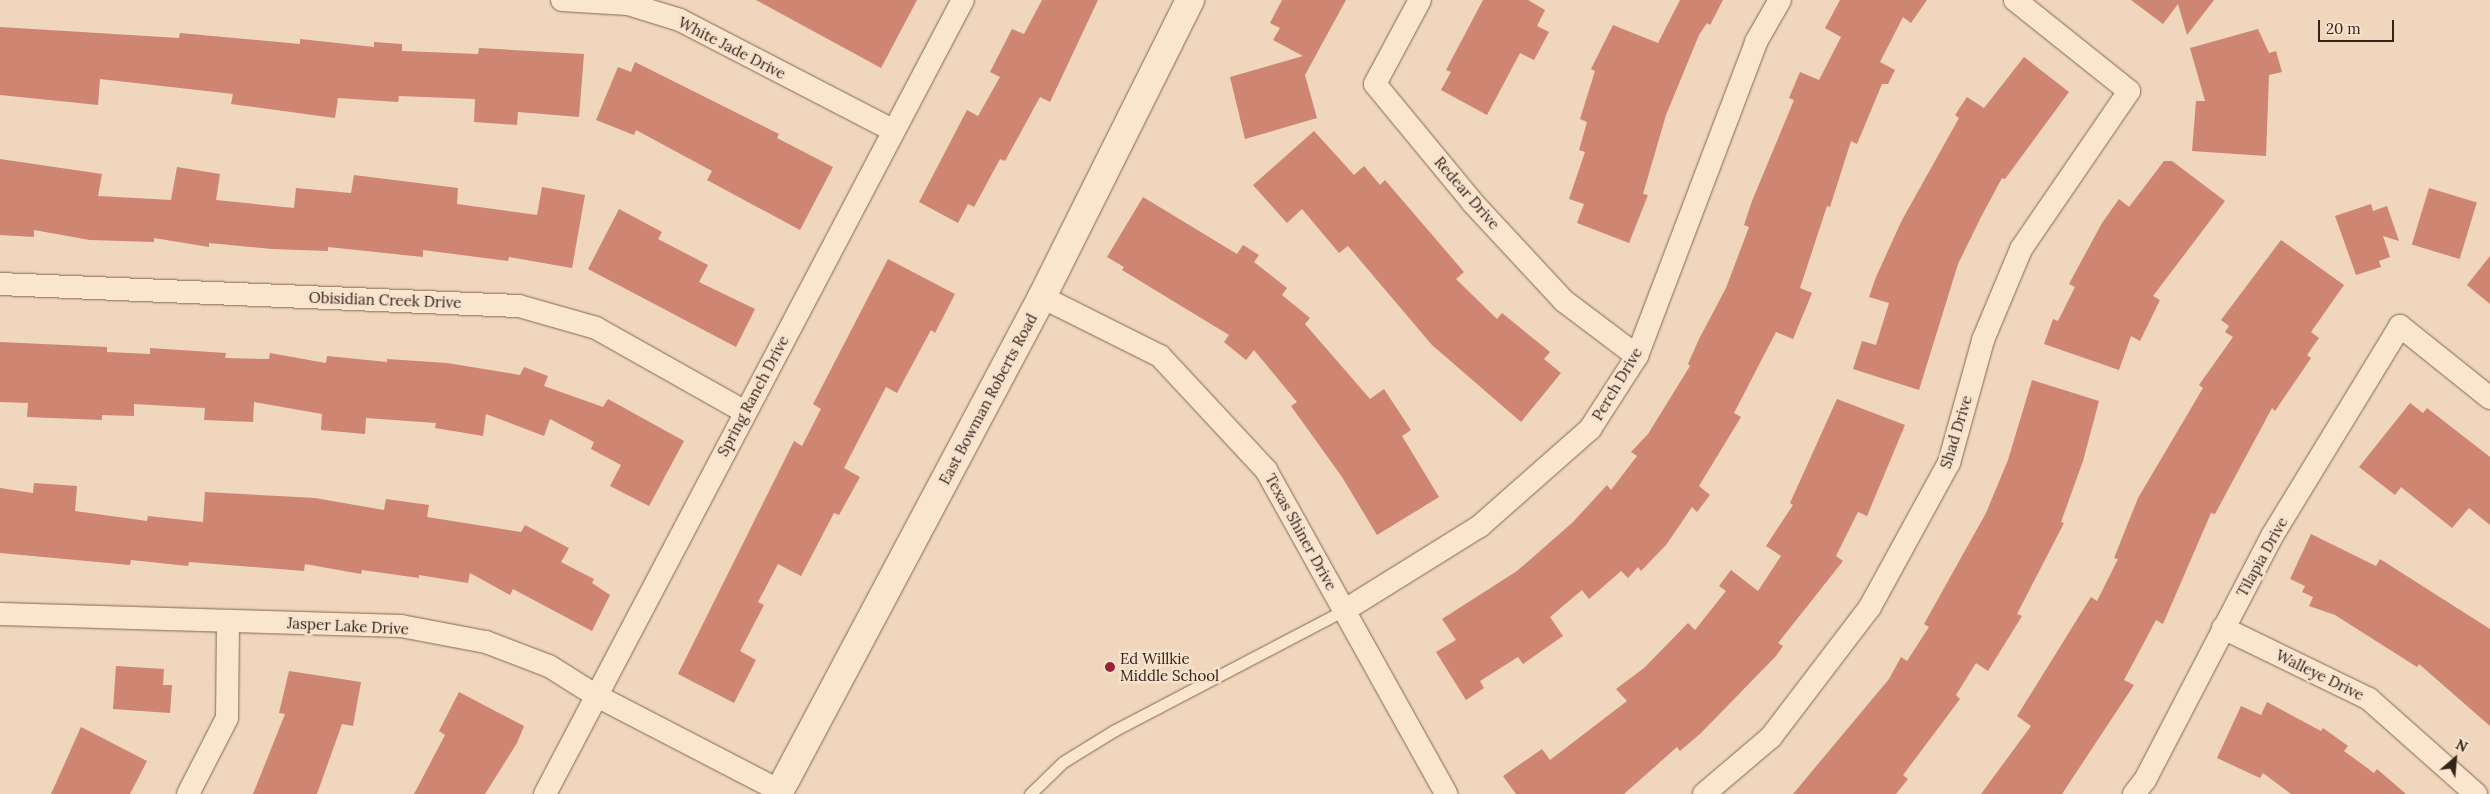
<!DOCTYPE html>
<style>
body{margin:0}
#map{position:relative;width:2490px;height:794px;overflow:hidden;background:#efd6bc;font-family:Lora,serif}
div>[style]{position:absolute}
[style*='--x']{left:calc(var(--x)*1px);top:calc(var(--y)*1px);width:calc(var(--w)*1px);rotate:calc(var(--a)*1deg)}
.building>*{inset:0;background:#ce8571;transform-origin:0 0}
.roads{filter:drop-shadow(0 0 1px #866655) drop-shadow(0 0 1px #866655)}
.service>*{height:11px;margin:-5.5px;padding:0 5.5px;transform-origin:5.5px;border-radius:5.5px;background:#fae5cf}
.minor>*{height:22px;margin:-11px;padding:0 11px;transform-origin:11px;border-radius:11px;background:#fae5cf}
.tertiary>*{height:28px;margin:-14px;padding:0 14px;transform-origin:14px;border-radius:14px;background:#fae5cf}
.dots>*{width:14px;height:14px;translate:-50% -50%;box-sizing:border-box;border:2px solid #f6e2cc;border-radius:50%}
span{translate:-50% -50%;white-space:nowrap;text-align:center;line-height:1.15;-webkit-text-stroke:5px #f6e2cc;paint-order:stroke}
.street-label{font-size:15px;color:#35221b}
.poi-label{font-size:15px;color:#35221b}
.left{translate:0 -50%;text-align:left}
.north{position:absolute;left:2430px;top:734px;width:50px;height:50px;-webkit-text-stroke:4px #f6e2cc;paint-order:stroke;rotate:27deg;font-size:14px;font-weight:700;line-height:20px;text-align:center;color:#35221b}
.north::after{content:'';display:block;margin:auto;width:18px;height:22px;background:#35221b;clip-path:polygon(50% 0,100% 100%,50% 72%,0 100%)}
.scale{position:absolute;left:2318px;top:20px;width:76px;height:22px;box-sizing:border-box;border:2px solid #35221b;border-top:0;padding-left:6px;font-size:15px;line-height:18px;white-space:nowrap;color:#35221b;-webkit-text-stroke:4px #f6e2cc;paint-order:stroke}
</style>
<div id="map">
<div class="building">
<i style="clip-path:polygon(756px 0,917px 0,881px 68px)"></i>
<i style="clip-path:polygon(1042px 0,1098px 0,1050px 102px,1040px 97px,1005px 161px,1000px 159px,974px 207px,968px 204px,958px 223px,919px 202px,967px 110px,978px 116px,1000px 77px,990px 72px,1012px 29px,1024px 34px)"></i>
<i style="clip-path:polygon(1282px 0,1346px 0,1305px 75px,1317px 118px,1245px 139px,1230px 77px,1303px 56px,1273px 40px,1280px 28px,1270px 23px)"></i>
<i style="clip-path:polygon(1483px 0,1528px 0,1545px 10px,1537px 26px,1549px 32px,1534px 60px,1520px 53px,1487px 115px,1441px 90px,1451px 72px,1446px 70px)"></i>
<i style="clip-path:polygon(1680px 0,1723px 0,1710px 25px,1707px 23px,1699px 35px,1666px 115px,1643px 194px,1648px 195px,1629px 243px,1577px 223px,1584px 204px,1569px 199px,1585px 152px,1579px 150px,1587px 122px,1580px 119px,1595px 71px,1591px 69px,1613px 25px,1658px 43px)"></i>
<i style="clip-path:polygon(1840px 0,1927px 0,1911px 23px,1903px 17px,1880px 62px,1895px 70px,1888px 84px,1882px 84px,1857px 144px,1851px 141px,1830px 207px,1827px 206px,1800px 288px,1812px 293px,1793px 339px,1776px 332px,1734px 413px,1741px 417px,1699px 486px,1710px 495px,1697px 512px,1692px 507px,1666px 545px,1641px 571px,1638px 567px,1628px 578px,1621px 571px,1589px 599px,1582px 590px,1550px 617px,1563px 636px,1523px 664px,1518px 657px,1480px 681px,1484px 688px,1466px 700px,1436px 652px,1456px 640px,1442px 619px,1517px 571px,1573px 522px,1607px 485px,1611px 490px,1637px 456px,1631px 452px,1648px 434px,1690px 366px,1688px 364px,1699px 339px,1726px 288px,1749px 227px,1744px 225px,1752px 201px,1794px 100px,1789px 98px,1800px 72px,1819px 80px,1841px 37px,1825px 28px)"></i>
<i style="clip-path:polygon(2131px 0,2214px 0,2187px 35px,2178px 4px,2163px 24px)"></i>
<i style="clip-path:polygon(0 27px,179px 38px,180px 33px,300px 44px,300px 39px,374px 47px,374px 42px,402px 44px,402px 51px,478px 54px,479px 48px,584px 54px,579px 117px,518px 112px,517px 125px,474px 122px,475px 99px,399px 96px,398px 102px,338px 98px,335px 118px,231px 104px,233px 94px,100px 79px,98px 105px,0 95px)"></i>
<i style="clip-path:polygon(2258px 29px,2269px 53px,2276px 51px,2282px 72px,2269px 75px,2266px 156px,2192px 151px,2196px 101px,2205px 101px,2190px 48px)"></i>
<i style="clip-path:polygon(2024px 57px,2069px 92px,2005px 179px,2002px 178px,1981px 217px,1958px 264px,1919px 390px,1853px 369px,1862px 341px,1876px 345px,1889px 303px,1869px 297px,1876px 277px,1902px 220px,1959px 118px,1955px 115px,1967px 97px,1984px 108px)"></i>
<i style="clip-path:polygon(635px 62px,779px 134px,777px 138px,833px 167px,800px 230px,707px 180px,712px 171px,636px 130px,634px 135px,596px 120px,618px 67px,631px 72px)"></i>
<i style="clip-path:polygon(1314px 131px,1354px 175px,1364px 166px,1380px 185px,1385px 180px,1464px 272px,1456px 279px,1497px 319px,1502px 313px,1550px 352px,1544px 359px,1561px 373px,1521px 422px,1432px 345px,1348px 246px,1339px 253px,1302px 209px,1287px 223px,1253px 185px)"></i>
<i style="clip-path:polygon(0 159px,102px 174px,98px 196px,171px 200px,177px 167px,220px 174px,216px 200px,294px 208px,296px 188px,351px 193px,354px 175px,458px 188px,457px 204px,537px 215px,542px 187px,585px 195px,572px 268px,509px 257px,508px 261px,423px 250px,423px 257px,328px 247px,328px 251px,272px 249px,209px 243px,209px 247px,154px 238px,154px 242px,90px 240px,34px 230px,34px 237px,0 235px)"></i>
<i style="clip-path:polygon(2164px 161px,2172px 161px,2225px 201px,2153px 296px,2160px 300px,2140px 341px,2131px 336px,2119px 370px,2044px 344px,2053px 319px,2058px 321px,2075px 287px,2069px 284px,2102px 223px,2119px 199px,2129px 207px)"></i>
<i style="left:2429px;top:188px;width:50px;height:59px;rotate:17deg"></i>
<i style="clip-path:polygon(1143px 197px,1237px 254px,1243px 245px,1259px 255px,1254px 262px,1287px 288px,1282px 295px,1310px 318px,1305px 324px,1370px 399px,1384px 389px,1411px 430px,1402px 436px,1439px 497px,1377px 535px,1342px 477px,1291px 406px,1297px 402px,1254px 350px,1246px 360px,1224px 342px,1229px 335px,1122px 270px,1124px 267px,1107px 257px)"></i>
<i style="clip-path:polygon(2371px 204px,2373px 211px,2387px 206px,2399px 241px,2383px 236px,2390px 257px,2379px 261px,2381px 267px,2356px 275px,2335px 216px)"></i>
<i style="clip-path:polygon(619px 209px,662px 232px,658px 239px,708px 265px,699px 282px,755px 309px,736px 347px,588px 269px)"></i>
<i style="clip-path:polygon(2281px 240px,2344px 285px,2311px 332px,2319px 338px,2307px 355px,2311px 358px,2275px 411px,2272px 408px,2215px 514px,2211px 513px,2163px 624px,2156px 620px,2124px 680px,2134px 685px,2062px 794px,1981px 794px,2031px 726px,2017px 716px,2091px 597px,2097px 601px,2118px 559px,2114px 558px,2138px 498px,2203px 388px,2199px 385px,2233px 337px,2225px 332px,2229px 326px,2221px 320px)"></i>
<i style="clip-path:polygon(2490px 256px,2490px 304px,2467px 285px)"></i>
<i style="clip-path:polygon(888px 259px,955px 294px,935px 333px,931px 330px,897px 393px,886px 387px,844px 468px,860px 477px,839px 515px,834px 513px,801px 576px,778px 564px,758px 602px,764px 605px,740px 651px,756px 660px,734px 703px,678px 674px,794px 441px,802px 446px,821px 409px,813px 404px)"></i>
<i style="clip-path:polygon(0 342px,107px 347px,107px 352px,150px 354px,150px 348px,226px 353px,225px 358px,269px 359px,270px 353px,326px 363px,327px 356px,387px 362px,387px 359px,447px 363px,520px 375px,524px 367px,548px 376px,544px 386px,603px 407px,608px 399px,684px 441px,649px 506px,610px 486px,621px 465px,591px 449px,594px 442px,550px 419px,544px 436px,486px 414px,483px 436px,435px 428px,436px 423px,366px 418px,365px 434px,321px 430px,322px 414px,254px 402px,253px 422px,204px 420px,205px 408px,134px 404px,134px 416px,102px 415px,102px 420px,27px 417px,28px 403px,0 402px)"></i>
<i style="clip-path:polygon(2032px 380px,2099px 401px,2083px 461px,2061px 522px,2064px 523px,2017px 614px,2022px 616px,1988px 671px,1976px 663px,1956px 695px,1960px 699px,1903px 775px,1908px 779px,1896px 794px,1793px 794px,1889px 679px,1901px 657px,1907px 661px,1929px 627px,1924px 624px,1986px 513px,2008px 460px)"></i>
<i style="clip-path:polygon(1837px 399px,1905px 425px,1867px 516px,1858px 512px,1836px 556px,1843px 561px,1778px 643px,1783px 646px,1776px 656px,1701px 733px,1680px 751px,1677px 747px,1624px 794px,1516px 794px,1503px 776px,1542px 749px,1550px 760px,1627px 701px,1616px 689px,1644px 668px,1688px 623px,1695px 630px,1726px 591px,1719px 586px,1731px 570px,1758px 591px,1781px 556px,1766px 546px,1793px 505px,1790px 503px)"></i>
<i style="clip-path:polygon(2410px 403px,2423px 413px,2427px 408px,2490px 457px,2490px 525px,2469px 508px,2452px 528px,2401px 487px,2395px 495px,2359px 467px)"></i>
<i style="clip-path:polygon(34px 483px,77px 486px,75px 511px,147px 521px,148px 516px,203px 522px,205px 492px,315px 498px,384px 510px,386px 499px,429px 505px,427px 517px,521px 532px,525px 525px,569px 548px,561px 562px,594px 579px,592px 583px,610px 595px,592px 631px,513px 589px,510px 595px,470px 573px,468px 583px,419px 575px,419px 578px,362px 570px,361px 574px,305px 564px,304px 571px,189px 562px,188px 566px,131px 560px,130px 565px,0 553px,0 488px,33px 493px)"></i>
<i style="clip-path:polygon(2311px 534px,2376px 566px,2380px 559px,2490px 629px,2490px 726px,2419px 664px,2417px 667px,2335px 615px,2309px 606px,2313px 597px,2302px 592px,2305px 586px,2290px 579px)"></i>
<i style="clip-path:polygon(116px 666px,164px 669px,163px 685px,172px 685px,170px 713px,113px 709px)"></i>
<i style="clip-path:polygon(289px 671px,361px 682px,353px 726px,342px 724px,317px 794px,253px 794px,285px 714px,279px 713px)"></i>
<i style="clip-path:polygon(459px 692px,524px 726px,517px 743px,485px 794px,414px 794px,445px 735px,439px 731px)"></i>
<i style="clip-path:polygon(2267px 702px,2321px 731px,2323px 728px,2348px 746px,2344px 751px,2374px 773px,2377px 769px,2406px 794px,2291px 794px,2263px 773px,2260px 778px,2217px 758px,2241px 706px,2261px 715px)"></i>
<i style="clip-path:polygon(81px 727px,147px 761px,130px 794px,51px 794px)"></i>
</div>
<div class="roads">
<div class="service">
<i style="--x:1030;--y:794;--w:46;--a:-44.1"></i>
<i style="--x:1063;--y:762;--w:61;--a:-31.6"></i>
<i style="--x:1115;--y:730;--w:259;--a:-27.6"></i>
</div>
<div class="minor">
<i style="--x:562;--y:0;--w:66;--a:3.5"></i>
<i style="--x:628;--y:4;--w:54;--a:17.1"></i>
<i style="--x:680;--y:20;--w:239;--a:27.4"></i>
<i style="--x:1420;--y:0;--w:95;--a:118.2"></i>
<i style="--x:1375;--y:84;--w:154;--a:50.5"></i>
<i style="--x:1473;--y:203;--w:134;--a:47.1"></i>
<i style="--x:1564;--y:301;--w:91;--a:37"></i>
<i style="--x:0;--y:284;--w:519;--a:2.43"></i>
<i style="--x:519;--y:306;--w:80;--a:15.9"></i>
<i style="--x:596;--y:328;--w:171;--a:29.4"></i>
<i style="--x:1042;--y:297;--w:132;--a:26.6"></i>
<i style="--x:1160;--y:356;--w:156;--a:47.1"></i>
<i style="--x:1266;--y:470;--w:371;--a:60.9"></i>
<i style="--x:1345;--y:610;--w:159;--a:-31.9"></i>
<i style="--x:1480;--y:526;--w:147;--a:-41.4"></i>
<i style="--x:1590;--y:429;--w:87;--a:-57.2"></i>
<i style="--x:1637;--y:356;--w:336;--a:-69.2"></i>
<i style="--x:1756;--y:42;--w:48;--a:-60.3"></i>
<i style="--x:0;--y:614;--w:401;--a:1.7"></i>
<i style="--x:401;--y:626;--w:86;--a:10.7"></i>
<i style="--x:486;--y:642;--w:67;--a:20.9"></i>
<i style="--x:549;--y:666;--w:54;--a:32.2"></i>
<i style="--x:595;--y:695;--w:208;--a:27.4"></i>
<i style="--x:2223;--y:628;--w:162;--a:25.9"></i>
<i style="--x:2369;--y:699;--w:143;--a:41.6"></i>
<i style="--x:188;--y:794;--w:85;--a:-62.8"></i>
<i style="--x:227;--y:718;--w:97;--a:-89.4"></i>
<i style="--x:545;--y:794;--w:897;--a:-62.24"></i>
<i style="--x:1704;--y:794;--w:88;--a:-40.4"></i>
<i style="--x:1771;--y:737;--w:163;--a:-52.7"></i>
<i style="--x:1870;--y:607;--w:164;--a:-61.3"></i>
<i style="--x:1949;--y:463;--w:128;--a:-74.5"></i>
<i style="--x:1983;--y:340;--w:99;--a:-67.3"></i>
<i style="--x:2021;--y:249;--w:191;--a:-55.6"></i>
<i style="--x:2129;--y:91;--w:146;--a:-141.4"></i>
<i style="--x:2134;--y:794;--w:18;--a:-52"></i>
<i style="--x:2145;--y:780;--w:275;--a:-62.5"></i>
<i style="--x:2272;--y:536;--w:246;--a:-58.6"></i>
<i style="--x:2400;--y:326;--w:115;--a:38.7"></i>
</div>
<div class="tertiary">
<i style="--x:778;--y:794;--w:563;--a:-62.02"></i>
<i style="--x:1042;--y:297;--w:332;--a:-63.5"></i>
</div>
</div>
<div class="dots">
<i style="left:1110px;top:667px;background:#97243b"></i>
</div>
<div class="street-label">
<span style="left:732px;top:48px;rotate:27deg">White Jade Drive</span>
<span style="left:1467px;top:193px;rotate:49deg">Redear Drive</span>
<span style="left:385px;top:300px;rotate:2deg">Obisidian Creek Drive</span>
<span style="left:1617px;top:384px;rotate:-59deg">Perch Drive</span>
<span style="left:753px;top:396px;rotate:-62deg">Spring Ranch Drive</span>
<span style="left:988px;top:399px;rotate:-62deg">East Bowman Roberts Road</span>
<span style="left:1956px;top:432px;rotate:-73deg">Shad Drive</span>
<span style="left:1301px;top:532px;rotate:61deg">Texas Shiner Drive</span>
<span style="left:2262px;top:557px;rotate:-61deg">Tilapia Drive</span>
<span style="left:348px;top:626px;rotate:3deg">Jasper Lake Drive</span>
<span style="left:2320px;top:675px;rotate:26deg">Walleye Drive</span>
</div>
<div class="poi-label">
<span class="left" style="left:1120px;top:667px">Ed Willkie<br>Middle School</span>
</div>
<div class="north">N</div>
<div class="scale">20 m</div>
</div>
